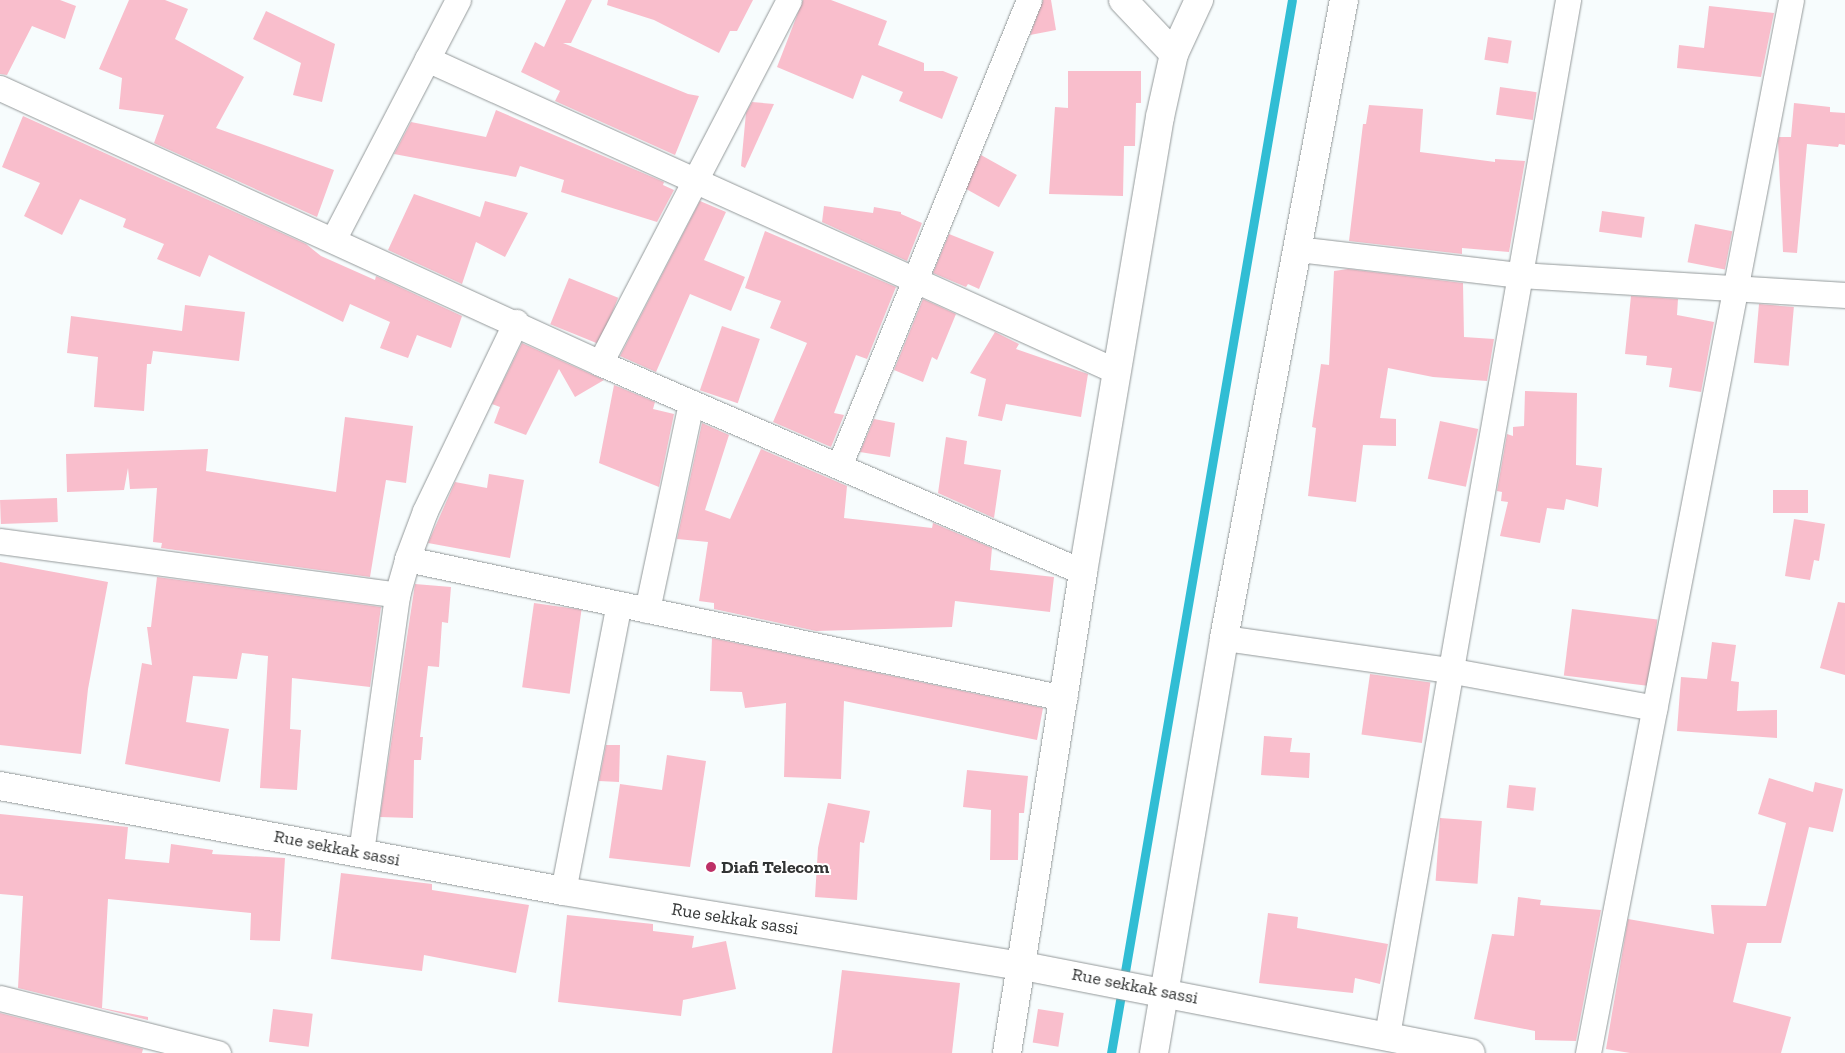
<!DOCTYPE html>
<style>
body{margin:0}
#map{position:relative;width:1845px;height:1053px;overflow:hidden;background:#f7fcfd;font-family:"Zilla Slab",serif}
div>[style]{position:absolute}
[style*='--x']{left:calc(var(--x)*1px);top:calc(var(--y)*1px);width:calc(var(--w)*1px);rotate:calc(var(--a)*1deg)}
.stream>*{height:9px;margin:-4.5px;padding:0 4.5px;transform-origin:4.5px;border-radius:4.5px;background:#31bdd4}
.building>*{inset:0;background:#f9becc;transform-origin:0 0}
.roads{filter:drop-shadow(0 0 1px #94999a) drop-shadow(0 0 1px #94999a)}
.street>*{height:25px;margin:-12.5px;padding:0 12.5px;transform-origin:12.5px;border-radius:12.5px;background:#fff}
.secondary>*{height:28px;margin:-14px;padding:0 14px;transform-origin:14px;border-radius:14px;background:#fff}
.dots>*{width:14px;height:14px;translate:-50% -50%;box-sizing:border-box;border:2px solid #fff;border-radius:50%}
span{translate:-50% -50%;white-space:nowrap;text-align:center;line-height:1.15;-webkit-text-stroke:4px #fff;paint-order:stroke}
.street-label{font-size:18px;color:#323434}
.poi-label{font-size:18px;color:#323434;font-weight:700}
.left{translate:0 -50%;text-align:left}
</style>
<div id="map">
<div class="stream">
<i style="--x:1111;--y:1053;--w:1068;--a:-80.25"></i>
</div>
<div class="building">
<i style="clip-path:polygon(0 0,60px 0,76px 6px,65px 39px,32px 26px,7px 75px,0 74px)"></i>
<i style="clip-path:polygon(129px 0,165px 0,188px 9px,175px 39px,244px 77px,216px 128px,334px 170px,317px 217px,154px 143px,164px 115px,119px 109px,122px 78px,99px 69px)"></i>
<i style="clip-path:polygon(566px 0,592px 0,571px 43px,563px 43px,688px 94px,699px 96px,675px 155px,555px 101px,560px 91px,521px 72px,535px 42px,544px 47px)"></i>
<i style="clip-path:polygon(608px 0,753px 0,737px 31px,730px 31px,719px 53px,654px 20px,607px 5px)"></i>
<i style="clip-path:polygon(803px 0,831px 0,887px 21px,878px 45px,924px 63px,924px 71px,943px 71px,958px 77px,942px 119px,899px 101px,903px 92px,862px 75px,853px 99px,777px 67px)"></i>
<i style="clip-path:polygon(1043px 0,1051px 0,1056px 30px,1030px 35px)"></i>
<i style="clip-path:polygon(1709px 6px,1774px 13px,1761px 77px,1677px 68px,1679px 45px,1704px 48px)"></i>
<i style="clip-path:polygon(266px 11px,335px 44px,322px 102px,293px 95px,301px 63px,253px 39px)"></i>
<i style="left:1488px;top:37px;width:24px;height:23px;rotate:9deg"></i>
<i style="clip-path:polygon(1068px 71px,1141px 71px,1141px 103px,1136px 103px,1135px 146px,1124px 146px,1123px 196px,1049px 194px,1055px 107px,1068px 108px)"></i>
<i style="left:1500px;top:87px;width:37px;height:28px;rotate:8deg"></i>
<i style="clip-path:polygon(752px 102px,774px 104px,745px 168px,741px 166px,746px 113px)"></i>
<i style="clip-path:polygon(1794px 103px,1830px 107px,1830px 112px,1845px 113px,1845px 145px,1839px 144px,1838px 147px,1807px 144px,1797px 253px,1783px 252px,1778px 141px,1779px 137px,1791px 137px)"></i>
<i style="clip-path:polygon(1369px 105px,1423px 109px,1420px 152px,1495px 162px,1495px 159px,1525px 161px,1509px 252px,1462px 248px,1462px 254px,1349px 241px,1363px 124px,1366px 124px)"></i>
<i style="clip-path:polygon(496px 110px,664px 182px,663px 185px,674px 190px,657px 222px,561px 192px,564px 180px,520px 166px,516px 177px,394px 154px,411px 122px,486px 137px)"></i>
<i style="clip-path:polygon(23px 116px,306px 244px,321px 256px,375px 280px,376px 276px,462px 316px,451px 348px,417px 335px,408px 358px,380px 348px,390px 322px,350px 304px,343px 322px,209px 255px,200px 277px,157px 259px,164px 244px,123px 227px,126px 219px,80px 199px,62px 235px,24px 216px,40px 183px,2px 167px)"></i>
<i style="left:981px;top:155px;width:41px;height:37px;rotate:29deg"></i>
<i style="clip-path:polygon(414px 194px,480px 217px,485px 201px,528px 213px,505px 257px,476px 242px,462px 284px,388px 250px)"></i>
<i style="clip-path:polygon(700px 201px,726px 212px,704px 260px,745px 277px,731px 311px,690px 294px,656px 372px,620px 356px)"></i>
<i style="clip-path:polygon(824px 206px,873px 213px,874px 207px,901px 212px,901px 214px,922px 223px,907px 261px,822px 222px)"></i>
<i style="left:1602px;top:211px;width:43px;height:21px;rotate:8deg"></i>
<i style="left:1695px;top:224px;width:38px;height:39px;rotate:11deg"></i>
<i style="clip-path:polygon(765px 231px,896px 287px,867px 359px,856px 355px,834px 413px,844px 415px,831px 447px,773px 422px,807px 343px,770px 328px,781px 301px,745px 288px)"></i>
<i style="clip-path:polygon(949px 234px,994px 252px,979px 289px,968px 284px,966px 287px,933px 273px)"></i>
<i style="clip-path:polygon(1348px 269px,1463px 283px,1464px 337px,1494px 339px,1487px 381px,1433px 377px,1388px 368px,1380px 418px,1396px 419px,1396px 446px,1363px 445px,1356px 502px,1308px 496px,1316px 428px,1312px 427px,1321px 364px,1329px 365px,1334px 271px)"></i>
<i style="left:569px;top:278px;width:53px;height:50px;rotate:22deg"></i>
<i style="clip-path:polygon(1631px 296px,1678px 299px,1677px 315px,1714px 322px,1701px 392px,1669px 387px,1672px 368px,1646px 365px,1647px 356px,1625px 354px)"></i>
<i style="clip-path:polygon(923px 299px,956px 314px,937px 360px,932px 357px,923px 382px,894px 370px)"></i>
<i style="left:1759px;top:304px;width:35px;height:59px;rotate:5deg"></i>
<i style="clip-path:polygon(185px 305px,245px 312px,239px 361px,153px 351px,151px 364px,147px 364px,144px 411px,94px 407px,98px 357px,67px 353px,71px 316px,182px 331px)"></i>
<i style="left:722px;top:326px;width:40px;height:68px;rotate:19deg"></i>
<i style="clip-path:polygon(995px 332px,1019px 344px,1016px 349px,1088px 374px,1081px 417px,1006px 404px,1002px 421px,978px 416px,986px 379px,970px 373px)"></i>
<i style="clip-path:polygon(522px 343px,604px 380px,575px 397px,559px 369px,526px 435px,494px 423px,500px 407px,492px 404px)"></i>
<i style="clip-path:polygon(614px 385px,655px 402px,653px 409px,674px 414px,659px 487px,599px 463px)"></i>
<i style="clip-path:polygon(1525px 391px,1577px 393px,1576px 465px,1602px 468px,1598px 507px,1566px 499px,1564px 510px,1547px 508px,1540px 543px,1500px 536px,1508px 502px,1501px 501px,1502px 492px,1497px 491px,1507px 434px,1513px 436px,1513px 427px,1524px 426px)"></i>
<i style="clip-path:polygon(345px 417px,413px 426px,406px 483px,386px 480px,370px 577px,161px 548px,162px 543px,153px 542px,157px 488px,130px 489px,128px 468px,124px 490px,67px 492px,66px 454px,208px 449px,206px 471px,336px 492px)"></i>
<i style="clip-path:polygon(874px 419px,895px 423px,890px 457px,860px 452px)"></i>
<i style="left:1440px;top:421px;width:39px;height:59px;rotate:12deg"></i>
<i style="clip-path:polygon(702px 423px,729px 435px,705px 510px,730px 519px,761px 449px,847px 486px,844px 518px,932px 528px,933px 523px,992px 548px,990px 570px,1054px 577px,1050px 612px,955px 601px,952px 627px,816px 631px,714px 609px,714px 603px,699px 601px,708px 542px,677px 539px)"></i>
<i style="clip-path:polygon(946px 437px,967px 441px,964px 464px,1001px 470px,994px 518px,938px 493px)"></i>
<i style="clip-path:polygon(489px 474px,524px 480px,510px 558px,428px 543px,455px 482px,487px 488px)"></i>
<i style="left:1773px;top:490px;width:35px;height:23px"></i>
<i style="left:57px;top:498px;width:24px;height:57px;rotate:88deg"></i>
<i style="clip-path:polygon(1794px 519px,1825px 524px,1819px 561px,1814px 560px,1810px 580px,1785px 576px)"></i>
<i style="clip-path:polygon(0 562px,108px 582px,88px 689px,81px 754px,0 745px)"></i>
<i style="clip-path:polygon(157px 577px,381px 607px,370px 687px,292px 678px,290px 729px,301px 730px,297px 790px,260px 788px,268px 656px,242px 653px,237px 679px,193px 676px,186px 722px,229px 729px,220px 782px,125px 764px,142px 663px,152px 665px,147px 627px,151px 627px)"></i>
<i style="clip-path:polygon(415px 584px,451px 587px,448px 623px,442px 622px,439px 667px,428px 666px,420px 737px,423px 737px,421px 760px,414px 760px,413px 818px,380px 817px)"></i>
<i style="clip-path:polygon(1838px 602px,1845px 603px,1845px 675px,1820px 668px)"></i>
<i style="left:534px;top:603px;width:48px;height:85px;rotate:8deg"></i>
<i style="left:1572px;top:609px;width:86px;height:67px;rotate:7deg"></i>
<i style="clip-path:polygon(712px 638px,1043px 708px,1037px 740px,844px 701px,841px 779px,784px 777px,786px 703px,745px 708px,742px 692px,710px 691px)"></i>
<i style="clip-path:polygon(1712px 642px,1736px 645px,1731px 681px,1739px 682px,1737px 711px,1777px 710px,1777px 738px,1677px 731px,1681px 677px,1707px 679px)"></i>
<i style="left:1370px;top:674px;width:61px;height:61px;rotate:8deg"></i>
<i style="clip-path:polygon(1264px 736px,1292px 738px,1290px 752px,1310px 753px,1309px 778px,1261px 775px)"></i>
<i style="clip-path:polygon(606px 745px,620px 745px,619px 782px,599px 781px)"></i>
<i style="clip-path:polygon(667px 755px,706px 761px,690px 867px,609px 858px,620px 784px,662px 790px)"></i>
<i style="clip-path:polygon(967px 770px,1028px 776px,1024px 813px,1019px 813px,1018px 860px,990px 860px,991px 810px,963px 807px)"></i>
<i style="clip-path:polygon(1769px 778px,1813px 792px,1815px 782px,1843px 789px,1833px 832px,1809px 827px,1781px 943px,1747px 943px,1733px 1002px,1791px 1017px,1781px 1053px,1630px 1053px,1606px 1049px,1628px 919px,1714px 934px,1711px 905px,1766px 906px,1786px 823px,1758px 814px)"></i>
<i style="left:1509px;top:785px;width:27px;height:23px;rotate:6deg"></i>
<i style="clip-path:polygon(828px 803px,870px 811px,864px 843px,860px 842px,857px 900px,815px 897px,818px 848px)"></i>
<i style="clip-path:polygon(0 814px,128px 827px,125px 859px,169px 863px,171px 844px,213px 850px,212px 854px,285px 858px,280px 941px,250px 940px,251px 913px,108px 899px,102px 1008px,148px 1017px,148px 1020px,18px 988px,23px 896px,0 894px)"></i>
<i style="left:1440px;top:818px;width:42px;height:63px;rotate:4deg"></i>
<i style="clip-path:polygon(341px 873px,432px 884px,432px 890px,529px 905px,516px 973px,424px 955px,422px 971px,331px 959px)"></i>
<i style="clip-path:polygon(1518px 897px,1541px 900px,1540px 905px,1601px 910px,1576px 1041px,1535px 1040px,1535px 1031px,1474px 1019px,1492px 934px,1514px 936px)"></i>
<i style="clip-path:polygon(1268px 913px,1298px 917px,1297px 928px,1388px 944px,1380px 984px,1355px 978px,1353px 993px,1259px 983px)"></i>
<i style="clip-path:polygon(567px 915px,653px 924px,653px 931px,694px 936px,692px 948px,726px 941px,736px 989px,683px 1000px,681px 1016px,558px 1002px)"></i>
<i style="clip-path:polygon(842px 970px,960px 983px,952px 1053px,832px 1053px)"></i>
<i style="left:273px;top:1009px;width:40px;height:33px;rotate:7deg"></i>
<i style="left:1038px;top:1009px;width:26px;height:34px;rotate:9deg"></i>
<i style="clip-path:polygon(0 1013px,143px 1049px,142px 1053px,0 1053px)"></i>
</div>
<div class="roads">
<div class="street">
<i style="--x:427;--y:59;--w:756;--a:24.36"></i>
<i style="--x:0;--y:88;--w:660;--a:24.62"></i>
<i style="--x:600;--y:363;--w:526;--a:23.4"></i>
<i style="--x:333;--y:240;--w:271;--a:-62.5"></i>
<i style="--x:1298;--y:249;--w:224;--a:6.7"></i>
<i style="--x:1520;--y:275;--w:326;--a:3.5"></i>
<i style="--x:600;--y:363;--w:409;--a:-62.5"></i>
<i style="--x:839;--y:466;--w:503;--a:-67.82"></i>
<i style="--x:0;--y:541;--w:401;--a:7.7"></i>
<i style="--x:407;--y:559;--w:672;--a:11.95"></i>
<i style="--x:647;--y:610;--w:212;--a:-78"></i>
<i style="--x:1224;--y:638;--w:226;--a:8.1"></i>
<i style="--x:1448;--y:670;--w:210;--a:10.4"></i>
<i style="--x:361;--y:852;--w:260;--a:-82"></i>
<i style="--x:397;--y:595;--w:37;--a:-74"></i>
<i style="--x:407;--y:559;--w:51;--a:-69.4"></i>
<i style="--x:425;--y:511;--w:210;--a:-64.3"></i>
<i style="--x:563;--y:891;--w:292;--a:-79"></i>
<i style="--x:0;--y:998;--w:225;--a:14.2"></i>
<i style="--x:1387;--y:1035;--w:1051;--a:-80.08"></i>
<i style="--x:1588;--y:1053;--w:1072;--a:-79.09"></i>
</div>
<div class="secondary">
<i style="--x:1123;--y:0;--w:74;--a:46.6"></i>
<i style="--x:0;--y:786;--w:573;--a:10.56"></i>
<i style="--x:563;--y:891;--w:466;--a:9.3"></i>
<i style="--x:1023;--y:966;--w:456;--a:11"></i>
<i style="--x:1007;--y:1053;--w:487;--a:-81"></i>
<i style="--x:1083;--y:572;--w:461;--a:-80.4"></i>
<i style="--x:1160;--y:117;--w:65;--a:-77.5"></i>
<i style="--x:1174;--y:54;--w:60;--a:-65.2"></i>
<i style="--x:1154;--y:1053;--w:421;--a:-80.4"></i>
<i style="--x:1224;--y:638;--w:649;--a:-79.35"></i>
</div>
</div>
<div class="dots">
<i style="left:711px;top:867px;background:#bd3066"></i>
</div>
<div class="street-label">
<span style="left:337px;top:848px;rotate:11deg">Rue sekkak sassi</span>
<span style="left:735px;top:919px;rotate:9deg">Rue sekkak sassi</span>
<span style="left:1135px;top:986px;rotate:11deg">Rue sekkak sassi</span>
</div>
<div class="poi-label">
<span class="left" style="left:721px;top:867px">Diafi Telecom</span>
</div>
</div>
